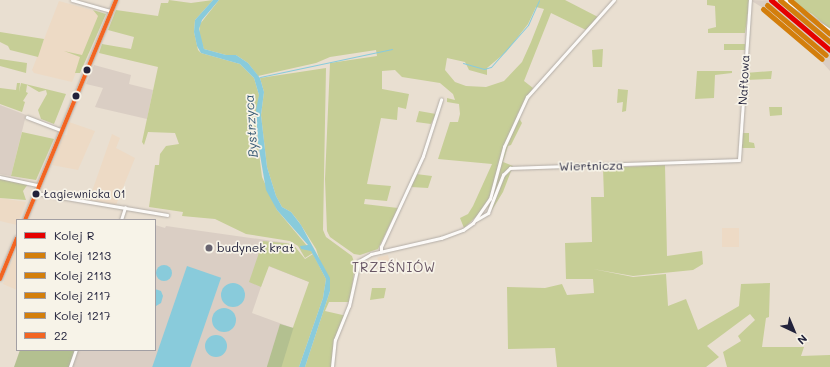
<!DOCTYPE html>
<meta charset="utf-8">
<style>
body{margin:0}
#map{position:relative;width:830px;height:367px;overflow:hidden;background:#e9dfd1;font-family:Mali,sans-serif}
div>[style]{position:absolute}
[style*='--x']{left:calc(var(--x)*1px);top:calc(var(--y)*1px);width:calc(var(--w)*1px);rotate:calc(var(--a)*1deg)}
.built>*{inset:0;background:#eddac5;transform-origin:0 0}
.industrial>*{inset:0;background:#dacec4}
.green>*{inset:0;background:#c6ce96;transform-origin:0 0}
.forest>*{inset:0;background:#b3c090;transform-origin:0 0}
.water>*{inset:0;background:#89cbdb;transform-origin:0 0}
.round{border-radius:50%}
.stream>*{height:1px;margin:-0.5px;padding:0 0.5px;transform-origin:0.5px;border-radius:0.5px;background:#89cbdb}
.roads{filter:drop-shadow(0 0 1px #b3ada7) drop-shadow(0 0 1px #b3ada7)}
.minor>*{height:2.5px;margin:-1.25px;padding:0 1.25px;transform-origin:1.25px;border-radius:1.25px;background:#fcfaf8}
.secondary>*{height:3.5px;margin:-1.75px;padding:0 1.75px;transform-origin:1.75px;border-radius:1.75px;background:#f5f2ed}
.bus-1>*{height:4px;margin:-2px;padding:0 2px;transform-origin:2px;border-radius:2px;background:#f26522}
.rail-1>*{height:5px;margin:-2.5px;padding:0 2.5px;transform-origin:2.5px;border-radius:2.5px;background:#e50000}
.rail-2>*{height:5px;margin:-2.5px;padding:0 2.5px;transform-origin:2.5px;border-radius:2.5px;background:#d37e0c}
.rail-3>*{height:5px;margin:-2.5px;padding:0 2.5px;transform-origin:2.5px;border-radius:2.5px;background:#d37e0c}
.rail-4>*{height:5px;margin:-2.5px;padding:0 2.5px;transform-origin:2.5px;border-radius:2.5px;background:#d37e0c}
.rail-5>*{height:5px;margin:-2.5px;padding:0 2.5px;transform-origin:2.5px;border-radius:2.5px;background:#d37e0c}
.dots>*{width:11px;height:11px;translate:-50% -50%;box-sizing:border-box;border:2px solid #f7f3e8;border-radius:50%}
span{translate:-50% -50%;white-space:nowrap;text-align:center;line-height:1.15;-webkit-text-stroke:3.5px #f7f3e8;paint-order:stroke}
.bus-label{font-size:11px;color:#22223b}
.left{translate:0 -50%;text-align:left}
.street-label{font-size:12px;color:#22223b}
.poi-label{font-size:12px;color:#22223b}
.water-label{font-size:13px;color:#385a74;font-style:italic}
.neighbourhood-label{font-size:13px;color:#675564;letter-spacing:1px}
.legend{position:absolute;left:16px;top:219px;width:140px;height:132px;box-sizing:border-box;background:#f7f3e8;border:1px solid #a29fa3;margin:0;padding:5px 7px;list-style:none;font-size:12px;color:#22223b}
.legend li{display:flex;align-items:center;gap:8px;height:20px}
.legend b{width:20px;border:1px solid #a29fa3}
.north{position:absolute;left:774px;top:311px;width:40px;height:40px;-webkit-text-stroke:3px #f7f3e8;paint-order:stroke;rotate:136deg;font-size:11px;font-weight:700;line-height:16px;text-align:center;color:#22223b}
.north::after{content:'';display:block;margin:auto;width:14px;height:18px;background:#22223b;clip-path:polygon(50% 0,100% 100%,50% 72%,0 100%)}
</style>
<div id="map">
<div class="built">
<i style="clip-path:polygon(59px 1px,102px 13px,72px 82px,34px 73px,32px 70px)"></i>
<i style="clip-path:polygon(69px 122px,95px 131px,78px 170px,52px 165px,64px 135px,67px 135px)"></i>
<i style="clip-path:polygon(112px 134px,120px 138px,116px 148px,135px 158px,116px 205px,89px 200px)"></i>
<i style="clip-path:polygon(0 198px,26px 202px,17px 225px,0 221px)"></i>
<i style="left:739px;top:228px;width:19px;height:17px;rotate:90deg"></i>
<i style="clip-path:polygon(17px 249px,17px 290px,3px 284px)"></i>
<i style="left:388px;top:255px;width:13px;height:11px;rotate:77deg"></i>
</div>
<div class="industrial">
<i style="clip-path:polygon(750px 0,785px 1px,830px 31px,830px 71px,786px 22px)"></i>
<i style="clip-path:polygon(94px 65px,131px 75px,129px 84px,153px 90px,147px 119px,95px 107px,103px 88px,86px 84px)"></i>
<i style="clip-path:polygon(0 105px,26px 115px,11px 176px,0 174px)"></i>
<i style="clip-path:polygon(155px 225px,165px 228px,166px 226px,287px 243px,309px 282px,268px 266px,252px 313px,293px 328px,279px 367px,71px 367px,77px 350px,155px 350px)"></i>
</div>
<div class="green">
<i style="clip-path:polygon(169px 0,191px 3px,213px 0,195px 20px,194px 32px,198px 50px,201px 53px,240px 64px,254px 78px,259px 95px,256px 129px,262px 177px,277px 210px,313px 253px,305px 258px,298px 246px,290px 241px,246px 234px,215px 219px,182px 216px,183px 212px,149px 207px,155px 165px,159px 165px,160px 154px,166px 146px,179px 144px,175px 133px,148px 132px,144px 145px,142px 142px,158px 67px,99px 53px,102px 44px,131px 49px,134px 37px,108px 30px,116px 10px,158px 16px,161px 3px,168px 3px)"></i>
<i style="clip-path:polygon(evenodd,219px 0,565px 0,598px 17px,586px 30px,551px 13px,524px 81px,533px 88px,517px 115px,522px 123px,511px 145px,508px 146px,503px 162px,513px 166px,503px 192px,492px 210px,488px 207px,493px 195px,491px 194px,482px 211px,464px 228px,460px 218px,468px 214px,473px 206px,492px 164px,438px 159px,450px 122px,458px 122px,460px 114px,459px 104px,447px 102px,447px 98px,455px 100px,453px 94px,440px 83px,402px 77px,395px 70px,382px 71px,382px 89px,409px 94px,406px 109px,398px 107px,397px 120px,381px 118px,367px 184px,391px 186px,387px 201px,365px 199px,364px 204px,398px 208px,378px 249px,360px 255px,354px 254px,330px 237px,327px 231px,325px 179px,330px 63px,377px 56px,376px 50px,330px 57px,316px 63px,258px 76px,248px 63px,236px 55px,226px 55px,204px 49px,199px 34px,200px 24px,219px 0,536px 7px,544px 9px,531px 42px,522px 62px,504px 81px,486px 87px,466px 86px,455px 82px,445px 70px,447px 58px,465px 62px,469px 70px,487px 75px,487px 68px,506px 52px,528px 24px,536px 7px)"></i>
<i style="clip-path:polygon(707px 0,750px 0,745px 33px,708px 33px,708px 29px,716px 27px,715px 6px,707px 5px)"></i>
<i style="clip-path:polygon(787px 0,830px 0,830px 29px,812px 14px)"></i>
<i style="clip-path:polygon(93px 10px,106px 14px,80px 73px,75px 73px,80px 57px,64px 51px,82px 55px,98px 16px)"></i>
<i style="clip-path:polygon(0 32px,44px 39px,38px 57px,10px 50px,8px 46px,0 42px)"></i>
<i style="left:745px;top:44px;width:6px;height:21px;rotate:90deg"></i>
<i style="clip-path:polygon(603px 49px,602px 67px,593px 67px,592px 50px)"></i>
<i style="clip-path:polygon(0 59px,27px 63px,26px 73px,0 66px)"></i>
<i style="clip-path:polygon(326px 68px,323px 230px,326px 237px,352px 256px,355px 265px,350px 302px,329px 302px,325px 311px,347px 316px,336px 341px,332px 367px,305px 367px,330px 291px,316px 249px,299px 222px,291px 212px,282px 207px,276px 196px,267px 167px,261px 115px,264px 92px,260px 78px)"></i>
<i style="clip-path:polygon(697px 71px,732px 71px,732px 73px,715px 75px,714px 98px,695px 99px)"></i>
<i style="clip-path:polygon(772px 71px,771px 79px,745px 80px,745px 73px)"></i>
<i style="clip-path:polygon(17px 83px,20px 83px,19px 92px,21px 83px,66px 94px,54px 124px,41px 119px,38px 110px,47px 94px,46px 90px,39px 92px,27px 85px,26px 92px,28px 93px,23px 101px,25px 102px,22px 112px,0 104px,0 88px,16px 90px)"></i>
<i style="clip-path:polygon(618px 89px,628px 90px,626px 111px,622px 112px,623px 102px,617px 103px)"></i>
<i style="clip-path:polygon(769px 107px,782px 107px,782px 115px,770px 116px)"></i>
<i style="clip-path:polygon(419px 111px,436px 114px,431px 124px,416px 122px)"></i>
<i style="clip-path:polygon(22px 132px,54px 139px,36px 180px,11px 176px)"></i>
<i style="clip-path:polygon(741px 133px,749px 133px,749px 142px,754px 143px,755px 148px,741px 148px)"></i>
<i style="clip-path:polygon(665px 165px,667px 256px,702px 251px,703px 264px,693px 270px,633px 276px,593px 269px,633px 277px,666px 274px,668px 306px,686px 299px,698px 330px,739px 306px,741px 284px,770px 283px,769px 317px,766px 318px,762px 347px,804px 347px,801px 356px,830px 355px,830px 367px,727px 367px,723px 352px,741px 341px,738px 336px,755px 320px,750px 314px,707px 346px,719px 357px,706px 367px,557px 367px,555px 348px,508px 349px,507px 287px,545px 288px,562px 284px,567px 295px,594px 293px,593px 279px,566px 279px,565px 243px,592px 242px,591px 197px,604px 197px,603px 168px)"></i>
<i style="clip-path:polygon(416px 174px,432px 176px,428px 188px,411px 187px)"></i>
<i style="clip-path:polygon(0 179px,28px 184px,23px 191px,26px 200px,0 198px)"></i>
<i style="clip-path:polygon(263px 241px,293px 244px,305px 259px,313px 254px,326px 279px,323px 298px,299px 367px,279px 367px,309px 282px,269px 266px,261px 287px,249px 282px)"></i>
<i style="clip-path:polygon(372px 288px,386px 288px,384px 298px,370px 300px)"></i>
</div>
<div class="forest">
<i style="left:280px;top:324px;width:14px;height:46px;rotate:17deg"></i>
<i style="clip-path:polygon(20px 350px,75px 350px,69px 367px,14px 367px)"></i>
</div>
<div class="water">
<i style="clip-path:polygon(213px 0,219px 0,202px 20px,199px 29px,204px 49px,226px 55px,236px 55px,248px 63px,260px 78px,264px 92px,261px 115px,267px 167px,276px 196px,282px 207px,291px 212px,301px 225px,330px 278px,330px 291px,305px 367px,299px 367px,323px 298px,326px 279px,311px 251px,301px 249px,300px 246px,308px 245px,277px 210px,266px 190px,258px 143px,256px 110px,259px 95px,254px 78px,240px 64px,201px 53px,197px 46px,194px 32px,195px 20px)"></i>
<i class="round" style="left:156px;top:265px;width:16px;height:16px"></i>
<i style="left:187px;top:266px;width:36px;height:107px;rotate:19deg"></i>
<i class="round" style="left:221px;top:283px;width:24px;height:24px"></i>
<i style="clip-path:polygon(155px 289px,161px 291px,163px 296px,161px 303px,156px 306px)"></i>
<i class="round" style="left:212px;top:308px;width:24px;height:24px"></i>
<i class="round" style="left:205px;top:335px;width:22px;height:22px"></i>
</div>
<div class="stream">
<i style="--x:463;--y:63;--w:22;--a:16"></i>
<i style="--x:484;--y:69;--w:7;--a:-16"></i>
<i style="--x:491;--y:67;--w:56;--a:-48.6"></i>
<i style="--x:528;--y:25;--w:27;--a:-66"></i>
<i style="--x:260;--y:77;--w:135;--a:-12"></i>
</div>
<div class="roads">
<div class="minor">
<i style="--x:72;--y:0;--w:41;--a:15.8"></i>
<i style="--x:785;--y:0;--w:54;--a:33.7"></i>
<i style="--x:27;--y:117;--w:36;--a:21"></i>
<i style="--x:0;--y:177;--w:40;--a:12"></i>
<i style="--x:36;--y:193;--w:133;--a:9.5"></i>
<i style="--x:121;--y:220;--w:13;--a:-72"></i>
<i style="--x:476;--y:220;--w:14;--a:-30"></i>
<i style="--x:488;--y:213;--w:41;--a:-68.5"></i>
<i style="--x:503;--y:175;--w:10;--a:-45"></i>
<i style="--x:510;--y:168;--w:229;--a:-2"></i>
<i style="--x:739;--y:160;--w:160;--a:-86.1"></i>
<i style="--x:381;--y:252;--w:5;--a:-90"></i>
<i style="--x:381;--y:247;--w:100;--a:-65.2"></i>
<i style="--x:423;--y:156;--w:59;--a:-72.2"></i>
<i style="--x:70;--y:367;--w:18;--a:-71"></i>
<i style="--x:332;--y:367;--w:27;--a:-84"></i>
<i style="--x:335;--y:340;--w:37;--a:-68"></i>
<i style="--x:349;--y:306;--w:46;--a:-77.5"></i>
<i style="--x:359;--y:261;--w:14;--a:-30"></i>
<i style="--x:371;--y:254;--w:72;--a:-12.9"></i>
<i style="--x:441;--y:238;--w:23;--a:-20"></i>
<i style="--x:463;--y:230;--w:12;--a:-35"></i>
<i style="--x:473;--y:223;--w:29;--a:-55"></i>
<i style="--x:490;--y:199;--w:54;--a:-74.9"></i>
<i style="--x:504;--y:147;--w:55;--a:-65.3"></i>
<i style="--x:527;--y:97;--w:130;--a:-48.1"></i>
</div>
<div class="secondary">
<i style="--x:25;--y:220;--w:238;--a:-67.5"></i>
<i style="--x:0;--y:279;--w:44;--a:-67.5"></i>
</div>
</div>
<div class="bus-1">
<i style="--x:25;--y:220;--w:238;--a:-67.5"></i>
<i style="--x:0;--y:279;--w:44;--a:-67.5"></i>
</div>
<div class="rail-1">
<i style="--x:771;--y:0;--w:77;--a:40.3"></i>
</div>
<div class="rail-2">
<i style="--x:767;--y:5;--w:77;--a:40.3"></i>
</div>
<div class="rail-3">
<i style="--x:780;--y:0;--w:65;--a:40"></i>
</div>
<div class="rail-4">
<i style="--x:763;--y:9;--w:77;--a:40.3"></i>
</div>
<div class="rail-5">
<i style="--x:790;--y:0;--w:52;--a:40.4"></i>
</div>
<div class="dots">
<i style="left:87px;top:70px;background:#22223b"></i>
<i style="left:76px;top:96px;background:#22223b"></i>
<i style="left:36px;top:194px;background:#22223b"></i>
<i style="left:209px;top:248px;background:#686470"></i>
</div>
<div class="bus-label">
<span class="left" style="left:44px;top:194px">Łagiewnicka 01</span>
</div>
<div class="street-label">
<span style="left:744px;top:80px;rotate:-87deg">Naftowa</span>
<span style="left:591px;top:166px;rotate:-1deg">Wiertnicza</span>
</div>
<div class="poi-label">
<span class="left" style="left:217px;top:248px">budynek krat</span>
</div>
<div class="water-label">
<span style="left:251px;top:126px;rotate:-94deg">Bystrzyca</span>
</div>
<div class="neighbourhood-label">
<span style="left:394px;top:267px">TRZEŚNIÓW</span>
</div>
<ul class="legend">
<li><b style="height:5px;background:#e50000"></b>Kolej R</li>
<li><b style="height:5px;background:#d37e0c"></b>Kolej 1213</li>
<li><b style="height:5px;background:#d37e0c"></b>Kolej 2113</li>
<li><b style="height:5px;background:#d37e0c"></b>Kolej 2117</li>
<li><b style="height:5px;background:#d37e0c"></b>Kolej 1217</li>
<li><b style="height:5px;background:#f26522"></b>22</li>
</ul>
<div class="north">N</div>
</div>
